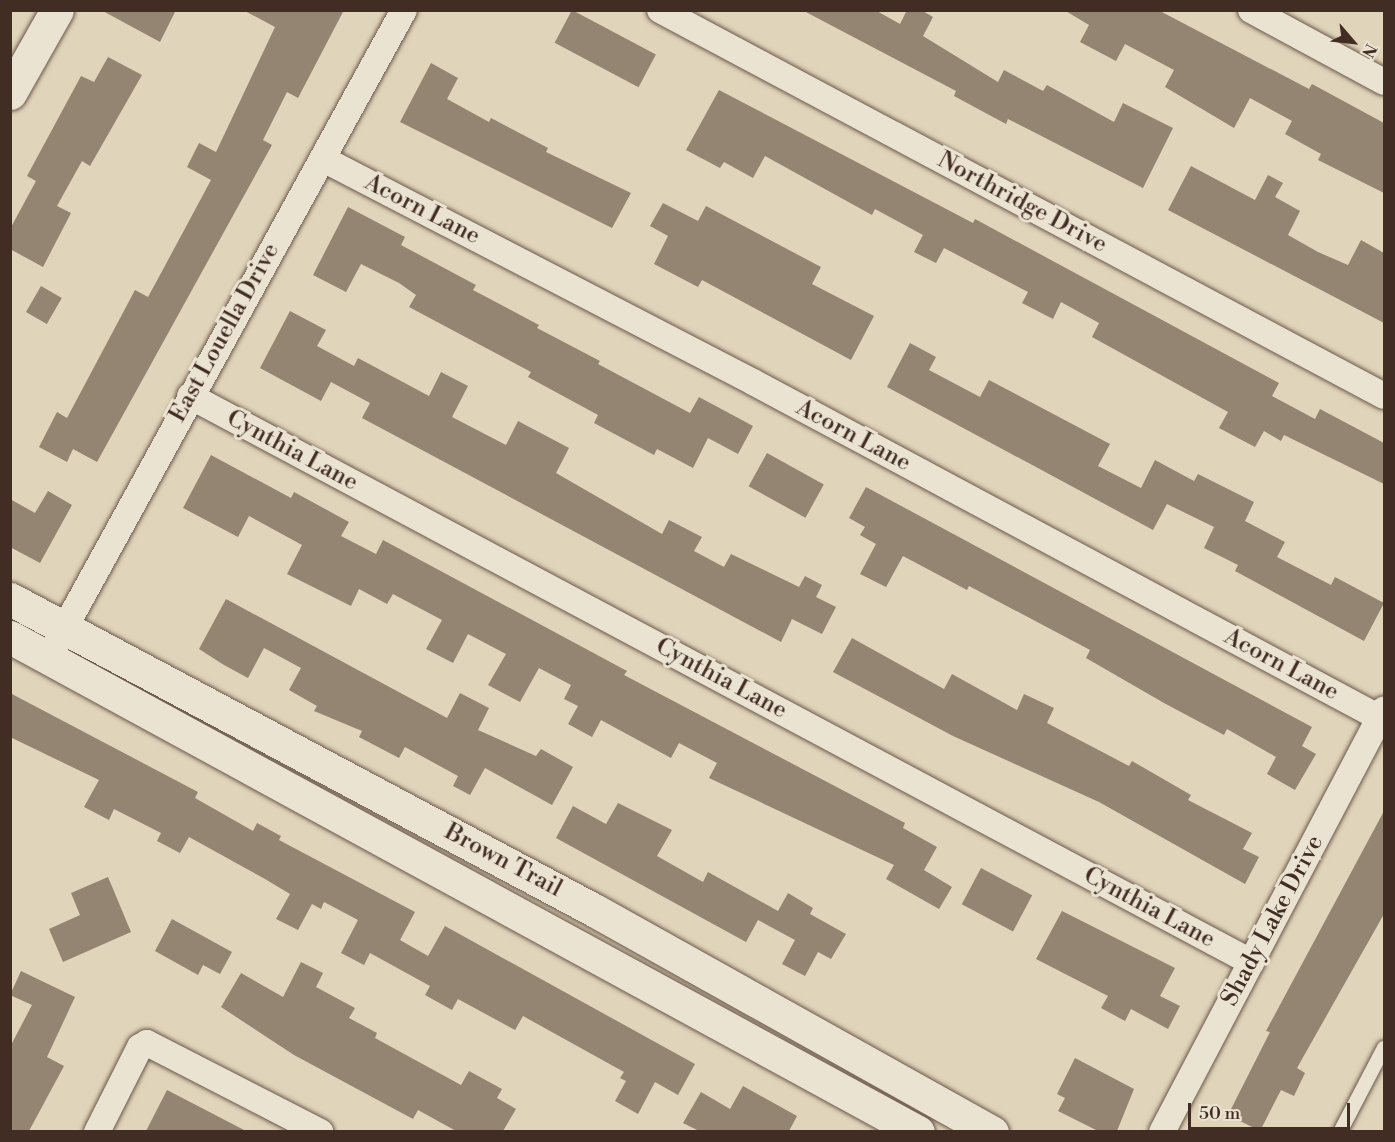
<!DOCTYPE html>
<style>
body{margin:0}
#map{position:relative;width:1395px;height:1142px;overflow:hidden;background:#e0d4ba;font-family:"Libre Bodoni",serif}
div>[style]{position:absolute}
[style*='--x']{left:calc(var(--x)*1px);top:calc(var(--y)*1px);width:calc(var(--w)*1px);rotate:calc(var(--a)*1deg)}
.building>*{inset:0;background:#948472;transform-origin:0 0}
.roads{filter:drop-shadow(0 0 2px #6a574a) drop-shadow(0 0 2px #6a574a)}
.lane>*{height:14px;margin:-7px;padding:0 7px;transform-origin:7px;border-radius:7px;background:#ebe3d2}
.street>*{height:26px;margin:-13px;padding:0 13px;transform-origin:13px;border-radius:13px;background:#ebe3d2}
.secondary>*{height:33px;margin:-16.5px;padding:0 16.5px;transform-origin:16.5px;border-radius:16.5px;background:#ebe3d2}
span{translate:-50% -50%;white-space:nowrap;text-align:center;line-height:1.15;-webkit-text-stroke:6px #ebe3d2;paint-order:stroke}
.street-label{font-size:24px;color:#422d25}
.frame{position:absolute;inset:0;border:12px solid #422d25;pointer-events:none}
.north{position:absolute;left:1323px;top:12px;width:60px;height:60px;-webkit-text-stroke:4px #ebe3d2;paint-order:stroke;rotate:118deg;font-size:16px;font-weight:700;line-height:24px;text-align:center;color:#422d25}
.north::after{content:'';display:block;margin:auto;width:21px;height:27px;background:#422d25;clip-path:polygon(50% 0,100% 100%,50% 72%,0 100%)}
.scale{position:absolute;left:1188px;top:1103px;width:162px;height:27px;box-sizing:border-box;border:3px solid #422d25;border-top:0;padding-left:8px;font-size:18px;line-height:21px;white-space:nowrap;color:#422d25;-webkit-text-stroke:4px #ebe3d2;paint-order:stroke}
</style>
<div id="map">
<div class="building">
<i style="clip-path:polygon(101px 10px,176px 10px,160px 42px)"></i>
<i style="clip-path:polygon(243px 10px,344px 10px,298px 98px,287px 92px,263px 140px,272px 145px,97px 462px,73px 449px,67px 462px,39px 447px,57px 412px,67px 418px,135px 290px,148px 297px,160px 275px,211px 180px,187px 167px,199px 143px,216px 152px,275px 27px)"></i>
<i style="left:572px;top:10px;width:95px;height:37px;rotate:28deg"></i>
<i style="clip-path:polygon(802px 10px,875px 10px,900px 24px,907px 10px,921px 10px,933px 17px,923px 36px,998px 82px,1004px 70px,1043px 91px,1047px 85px,1114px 122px,1123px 103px,1173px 128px,1143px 188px,1008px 119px,1006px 124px,954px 96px,956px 91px)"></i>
<i style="clip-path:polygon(1064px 10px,1158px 10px,1309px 89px,1312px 84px,1384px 123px,1384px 193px,1318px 160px,1321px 154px,1285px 134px,1292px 121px,1250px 98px,1234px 128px,1165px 87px,1174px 70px,1125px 44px,1116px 61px,1080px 42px,1089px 25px)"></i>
<i style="clip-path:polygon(108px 57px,142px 75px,90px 166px,82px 161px,57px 206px,71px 213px,43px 267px,10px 249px,10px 229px,36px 181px,27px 176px,81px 76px,94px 82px)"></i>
<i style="clip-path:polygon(431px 63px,458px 78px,447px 99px,489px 122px,491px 118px,548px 148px,546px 152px,631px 193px,612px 228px,400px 122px)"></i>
<i style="clip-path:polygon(719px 90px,973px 223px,975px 219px,1279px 383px,1272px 396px,1315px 419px,1320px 409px,1384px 443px,1384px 484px,1284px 435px,1281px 441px,1264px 431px,1255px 447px,1219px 428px,1228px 412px,1092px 337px,1099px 323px,1061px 302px,1053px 319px,1022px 303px,1028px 292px,944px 248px,936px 263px,914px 252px,923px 235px,875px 209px,872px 215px,765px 156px,753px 178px,724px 162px,720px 168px,686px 150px)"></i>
<i style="clip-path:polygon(1191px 166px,1255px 200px,1268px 175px,1283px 183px,1275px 197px,1300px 211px,1288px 235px,1318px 252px,1348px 265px,1361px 240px,1384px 253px,1384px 323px,1168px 210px)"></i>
<i style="clip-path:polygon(663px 203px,698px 221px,706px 206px,821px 267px,812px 284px,874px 316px,851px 360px,702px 280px,698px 287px,654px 264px,668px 236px,650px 226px)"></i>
<i style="clip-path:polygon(348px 207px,405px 237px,401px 245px,476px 285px,473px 290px,539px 325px,537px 328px,600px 361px,598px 364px,690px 413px,699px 397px,753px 426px,738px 454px,708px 438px,693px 468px,657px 449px,654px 455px,594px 423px,598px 415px,528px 377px,531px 372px,409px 307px,416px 295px,399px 283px,361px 264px,346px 292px,313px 275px)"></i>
<i style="left:41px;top:286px;width:24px;height:30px;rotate:30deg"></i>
<i style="clip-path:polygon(290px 311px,326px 330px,317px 346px,354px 366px,358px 358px,429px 396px,441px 372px,468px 386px,452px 417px,506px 445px,518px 421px,569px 448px,556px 473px,662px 534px,669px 520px,702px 537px,694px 551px,724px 567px,731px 554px,799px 587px,805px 576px,822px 585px,816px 597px,836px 607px,822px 634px,792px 619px,781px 642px,362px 418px,370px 403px,331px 382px,321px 401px,260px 368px)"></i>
<i style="clip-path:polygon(910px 343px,936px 357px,929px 370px,980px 397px,989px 380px,1110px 444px,1098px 466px,1141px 488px,1155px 460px,1194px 481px,1198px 474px,1254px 502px,1245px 521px,1285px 542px,1277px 557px,1331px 585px,1335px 577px,1384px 603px,1364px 641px,1235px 571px,1238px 565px,1204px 548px,1214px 527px,1167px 504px,1153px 530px,887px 387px)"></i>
<i style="left:767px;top:453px;width:65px;height:38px;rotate:29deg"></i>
<i style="clip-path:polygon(211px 455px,291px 498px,294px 492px,349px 522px,341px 536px,376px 554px,383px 540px,627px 671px,624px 675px,905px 823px,903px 828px,937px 847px,924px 870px,952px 887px,939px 909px,886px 879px,894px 865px,709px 778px,717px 763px,679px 743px,671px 758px,601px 720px,592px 737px,568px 724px,578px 706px,564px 699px,571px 685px,539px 668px,520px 702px,488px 685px,506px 654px,468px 634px,453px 663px,426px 649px,442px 620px,393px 594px,387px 604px,359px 589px,351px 606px,287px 574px,302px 545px,249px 516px,238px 537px,183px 508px)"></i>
<i style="clip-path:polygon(866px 487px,1312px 727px,1302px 746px,1316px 754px,1295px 790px,1267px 774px,1276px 757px,1227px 729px,1224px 735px,1164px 703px,1086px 658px,1090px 650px,969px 586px,967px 590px,903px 556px,886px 587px,860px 574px,876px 544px,860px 535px,865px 527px,849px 518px)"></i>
<i style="clip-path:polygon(48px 491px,72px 505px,40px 563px,10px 547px,10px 499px,35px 513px)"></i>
<i style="clip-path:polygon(226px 599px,447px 718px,460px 693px,489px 708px,478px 730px,536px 756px,541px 749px,573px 767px,552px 805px,485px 768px,470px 795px,453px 786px,458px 776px,405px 747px,399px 758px,359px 737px,362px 731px,314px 711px,317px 706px,289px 690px,301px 668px,264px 648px,248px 678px,224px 665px,199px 649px)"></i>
<i style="clip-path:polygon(852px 638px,944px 689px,952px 674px,1017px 710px,1024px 694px,1054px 708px,1047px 723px,1129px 766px,1132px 761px,1191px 795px,1188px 800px,1252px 833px,1243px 849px,1259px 857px,1245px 884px,1099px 802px,953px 736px,833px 672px)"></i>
<i style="clip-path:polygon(10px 693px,198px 792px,195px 798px,253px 831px,257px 823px,281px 836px,279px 840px,415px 912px,400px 940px,428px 956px,445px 926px,695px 1064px,678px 1095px,655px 1082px,638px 1114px,615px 1101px,626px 1081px,620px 1078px,624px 1072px,523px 1016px,515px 1030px,458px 999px,452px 1010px,425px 995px,430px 986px,370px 953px,364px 965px,341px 953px,358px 920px,324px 902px,321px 909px,312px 904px,298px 930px,276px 919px,290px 894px,265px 879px,189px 837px,180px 853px,157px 841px,161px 833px,114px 809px,109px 820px,84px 807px,99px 780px,10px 737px)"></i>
<i style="clip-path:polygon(618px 803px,672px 830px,657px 856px,703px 882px,708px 872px,778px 911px,788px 893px,813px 908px,810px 914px,846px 934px,831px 959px,818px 952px,805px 976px,782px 964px,795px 940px,758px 920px,746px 942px,556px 838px,573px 806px,606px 824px)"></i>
<i style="clip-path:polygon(1384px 811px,1384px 914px,1297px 1068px,1305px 1073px,1294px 1096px,1281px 1090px,1260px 1131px,1228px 1115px,1270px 1032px,1266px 1031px)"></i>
<i style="left:981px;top:868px;width:58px;height:41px;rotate:28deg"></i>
<i style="clip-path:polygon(108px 877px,131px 932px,63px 962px,49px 929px,80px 915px,71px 893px)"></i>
<i style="clip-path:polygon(1062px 911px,1175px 968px,1160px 996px,1180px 1006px,1168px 1029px,1131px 1009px,1125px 1021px,1101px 1008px,1108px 996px,1036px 959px)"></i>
<i style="clip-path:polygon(172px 919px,232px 952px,220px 974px,203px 965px,198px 975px,155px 951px)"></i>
<i style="clip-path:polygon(301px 962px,323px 973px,316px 987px,355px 1008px,349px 1018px,377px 1033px,375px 1038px,461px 1085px,469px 1071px,502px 1089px,497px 1098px,516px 1109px,503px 1131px,456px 1131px,418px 1110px,413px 1119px,294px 1055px,221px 1007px,241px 973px,283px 997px)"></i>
<i style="clip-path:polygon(21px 971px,75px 997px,47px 1057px,64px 1066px,29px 1131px,10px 1131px,10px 1047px,32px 1005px,10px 995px)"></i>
<i style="clip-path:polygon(1075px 1058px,1134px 1089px,1117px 1131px,1098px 1131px,1058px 1111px,1065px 1098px,1057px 1094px)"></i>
<i style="clip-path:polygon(743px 1086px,797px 1116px,789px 1131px,699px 1131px,683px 1123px,701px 1092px,730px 1109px)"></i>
<i style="clip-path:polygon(167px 1090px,246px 1131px,146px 1131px)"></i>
</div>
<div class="roads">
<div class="lane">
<i style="--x:1340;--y:1132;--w:95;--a:-62.4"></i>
</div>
<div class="street">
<i style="--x:660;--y:10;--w:820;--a:28.06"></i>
<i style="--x:1251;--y:10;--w:151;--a:28.4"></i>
<i style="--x:323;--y:159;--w:484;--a:27.4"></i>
<i style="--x:753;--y:382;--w:711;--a:28.19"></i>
<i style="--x:190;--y:396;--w:1203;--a:28.08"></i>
<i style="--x:56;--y:644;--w:723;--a:-61.24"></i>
<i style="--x:97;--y:1132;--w:95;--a:-63.2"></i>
<i style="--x:140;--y:1047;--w:8;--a:-30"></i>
<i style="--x:147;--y:1043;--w:195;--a:27.2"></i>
<i style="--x:1162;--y:1132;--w:477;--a:-62.3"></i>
</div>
<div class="secondary">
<i style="--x:10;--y:93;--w:95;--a:-60.5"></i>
<i style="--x:10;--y:599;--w:662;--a:28.04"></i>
<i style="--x:594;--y:910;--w:456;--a:29.2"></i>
<i style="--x:10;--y:637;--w:1034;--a:28.6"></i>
</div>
</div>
<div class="street-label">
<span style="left:1022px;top:203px;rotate:28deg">Northridge Drive</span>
<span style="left:422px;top:210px;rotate:27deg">Acorn Lane</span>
<span style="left:225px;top:333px;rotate:-61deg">East Louella Drive</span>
<span style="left:853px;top:436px;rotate:28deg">Acorn Lane</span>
<span style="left:292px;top:451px;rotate:28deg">Cynthia Lane</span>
<span style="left:1281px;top:665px;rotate:28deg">Acorn Lane</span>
<span style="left:721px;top:679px;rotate:28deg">Cynthia Lane</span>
<span style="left:503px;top:861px;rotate:28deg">Brown Trail</span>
<span style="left:1149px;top:908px;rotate:28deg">Cynthia Lane</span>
<span style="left:1273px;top:921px;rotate:-62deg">Shady Lake Drive</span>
</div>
<div class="frame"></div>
<div class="north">N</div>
<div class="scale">50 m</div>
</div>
